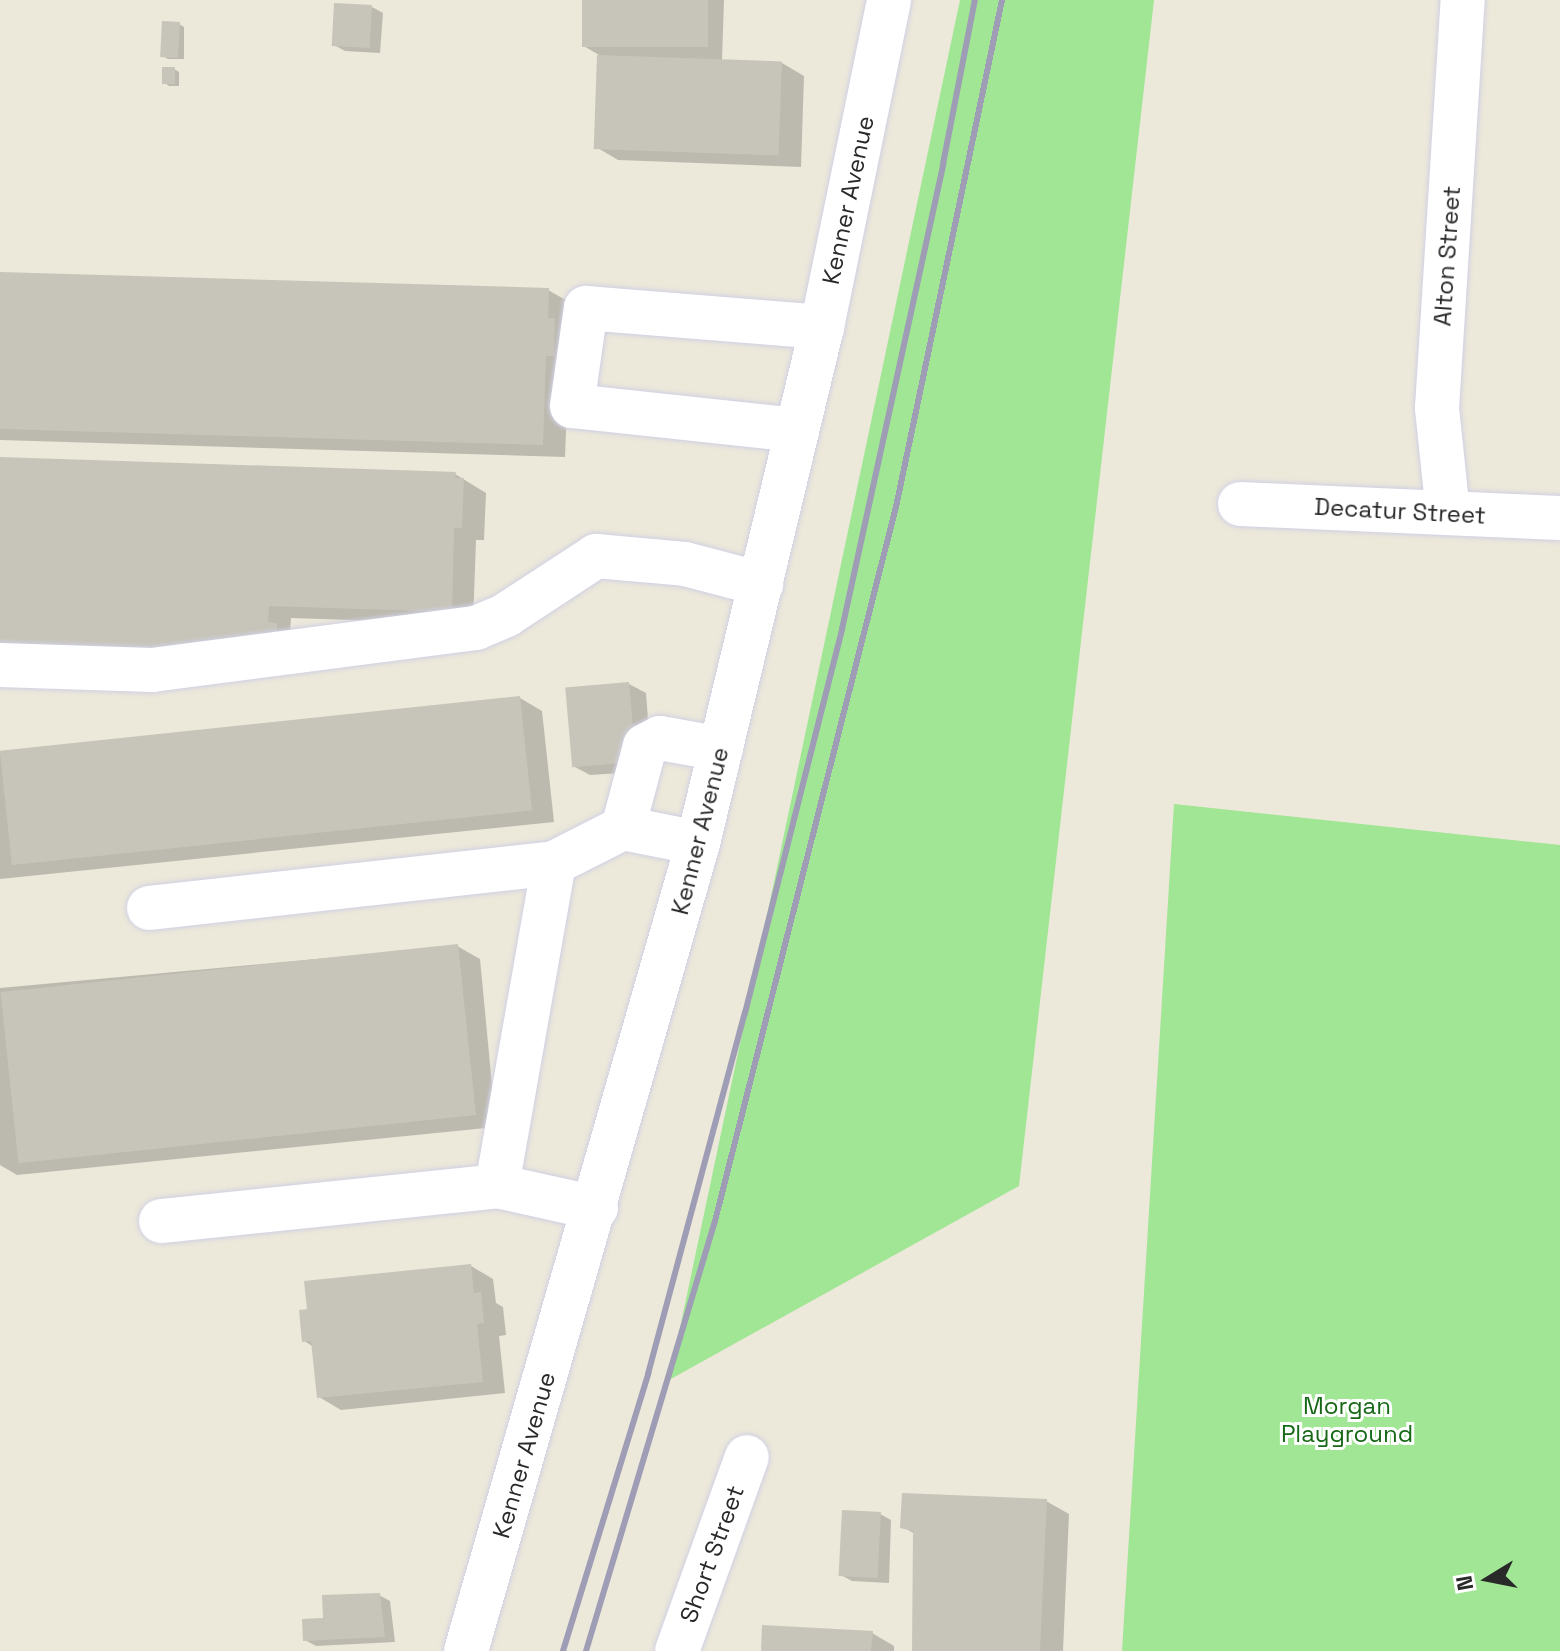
<!DOCTYPE html>
<style>
body{margin:0}
#map{position:relative;width:1560px;height:1651px;overflow:hidden;background:#ece8da;font-family:"Space Grotesk",sans-serif}
div>[style]{position:absolute}
[style*='--x']{left:calc(var(--x)*1px);top:calc(var(--y)*1px);width:calc(var(--w)*1px);rotate:calc(var(--a)*1deg)}
.green>*{inset:0;background:#a0e694}
.shadow>*{inset:0;background:#0003}
.building>*{inset:0;background:#c7c5b9;transform-origin:0 0}
.roads{filter:drop-shadow(0 0 2px #d0d0e3) drop-shadow(0 0 2px #d0d0e3)}
.minor>*{height:44px;margin:-22px;padding:0 22px;transform-origin:22px;border-radius:22px;background:#fff}
.rail>*{height:6px;margin:-3px;padding:0 3px;transform-origin:3px;border-radius:3px;background:#9e9db5}
span{translate:-50% -50%;white-space:nowrap;text-align:center;line-height:1.15;-webkit-text-stroke:6px #fff;paint-order:stroke}
.street-label{font-size:24px;color:#292929}
.park-label{font-size:24px;color:#176917}
.north{position:absolute;left:1448px;top:1539px;width:80px;height:80px;-webkit-text-stroke:6px #fff;paint-order:stroke;rotate:260deg;font-size:22px;font-weight:700;line-height:32px;text-align:center;color:#292929}
.north::after{content:'';display:block;margin:auto;width:28px;height:36px;background:#292929;clip-path:polygon(50% 0,100% 100%,50% 72%,0 100%)}
</style>
<div id="map">
<div class="green">
<i style="clip-path:polygon(960px 0,1154px 0,1019px 1186px,669px 1380px)"></i>
<i style="clip-path:polygon(1174px 804px,1560px 845px,1560px 1651px,1122px 1651px)"></i>
</div>
<div class="shadow">
<i style="clip-path:polygon(584px 0,724px 0,722px 61px,782px 63px,804px 76px,801px 167px,618px 160px,596px 147px,599px 55px,582px 45px)"></i>
<i style="clip-path:polygon(372px 7px,383px 13px,380px 53px,345px 51px,334px 45px)"></i>
<i style="clip-path:polygon(179px 24px,184px 27px,184px 59px,168px 59px,163px 56px)"></i>
<i style="clip-path:polygon(174px 69px,179px 72px,179px 86px,169px 86px,165px 83px)"></i>
<i style="clip-path:polygon(0 274px,548px 290px,571px 303px,565px 457px,0 440px)"></i>
<i style="clip-path:polygon(0 459px,455px 474px,486px 493px,484px 540px,476px 540px,473px 624px,291px 618px,290px 632px,298px 661px)"></i>
<i style="clip-path:polygon(629px 684px,646px 693px,652px 771px,590px 775px,573px 766px)"></i>
<i style="clip-path:polygon(520px 698px,542px 711px,554px 822px,0 879px,0 752px)"></i>
<i style="clip-path:polygon(457px 946px,480px 959px,496px 1127px,17px 1175px,0 1165px,0 988px)"></i>
<i style="clip-path:polygon(471px 1266px,493px 1279px,496px 1303px,503px 1307px,506px 1335px,499px 1336px,505px 1393px,341px 1410px,319px 1397px,314px 1347px,304px 1341px)"></i>
<i style="clip-path:polygon(1046px 1501px,1069px 1514px,1063px 1651px,914px 1651px,915px 1534px,903px 1527px)"></i>
<i style="clip-path:polygon(880px 1514px,891px 1520px,889px 1583px,852px 1581px,841px 1575px)"></i>
<i style="clip-path:polygon(379px 1595px,390px 1601px,395px 1642px,316px 1646px,305px 1640px,325px 1620px)"></i>
<i style="clip-path:polygon(872px 1633px,894px 1646px,894px 1651px,763px 1651px)"></i>
</div>
<div class="building">
<i style="left:582px;top:0;width:126px;height:47px"></i>
<i style="left:334px;top:3px;width:38px;height:43px;rotate:3deg"></i>
<i style="left:162px;top:21px;width:18px;height:36px;rotate:3deg"></i>
<i style="left:597px;top:55px;width:185px;height:94px;rotate:2deg"></i>
<i style="left:175px;top:67px;width:17px;height:13px;rotate:90deg"></i>
<i style="clip-path:polygon(0 272px,549px 288px,548px 318px,555px 318px,554px 356px,546px 356px,543px 445px,0 429px)"></i>
<i style="clip-path:polygon(0 457px,456px 472px,455px 478px,464px 478px,462px 528px,454px 528px,452px 612px,269px 606px,268px 622px,277px 623px,277px 650px,0 660px)"></i>
<i style="left:629px;top:682px;width:80px;height:64px;rotate:85deg"></i>
<i style="left:520px;top:696px;width:115px;height:523px;rotate:84deg"></i>
<i style="left:458px;top:944px;width:172px;height:460px;rotate:84deg"></i>
<i style="clip-path:polygon(471px 1264px,474px 1293px,481px 1292px,484px 1323px,477px 1324px,483px 1382px,317px 1398px,311px 1341px,302px 1342px,299px 1310px,307px 1309px,304px 1281px)"></i>
<i style="clip-path:polygon(902px 1493px,1047px 1499px,1040px 1651px,912px 1651px,913px 1531px,900px 1528px)"></i>
<i style="left:842px;top:1510px;width:39px;height:66px;rotate:3deg"></i>
<i style="clip-path:polygon(380px 1593px,385px 1637px,303px 1641px,302px 1619px,323px 1618px,322px 1595px)"></i>
<i style="clip-path:polygon(762px 1625px,873px 1631px,871px 1651px,761px 1651px)"></i>
</div>
<div class="roads">
<div class="minor">
<i style="--x:797;--y:430;--w:226;--a:-173.9"></i>
<i style="--x:572;--y:406;--w:99;--a:-81.9"></i>
<i style="--x:586;--y:308;--w:237;--a:4.6"></i>
<i style="--x:1240;--y:504;--w:320;--a:2.5"></i>
<i style="--x:1448;--y:513;--w:106;--a:-96"></i>
<i style="--x:1437;--y:408;--w:409;--a:-86.4"></i>
<i style="--x:0;--y:665;--w:152;--a:1.9"></i>
<i style="--x:152;--y:670;--w:327;--a:-7.4"></i>
<i style="--x:476;--y:628;--w:33;--a:-23"></i>
<i style="--x:506;--y:615;--w:108;--a:-33.2"></i>
<i style="--x:596;--y:556;--w:89;--a:5.1"></i>
<i style="--x:685;--y:564;--w:79;--a:14.7"></i>
<i style="--x:698;--y:843;--w:76;--a:-168.7"></i>
<i style="--x:623;--y:828;--w:85;--a:-75"></i>
<i style="--x:645;--y:746;--w:17;--a:-28"></i>
<i style="--x:660;--y:738;--w:62;--a:10.2"></i>
<i style="--x:149;--y:908;--w:407;--a:-6.3"></i>
<i style="--x:596;--y:1208;--w:101;--a:-167.5"></i>
<i style="--x:497;--y:1186;--w:328;--a:-80"></i>
<i style="--x:554;--y:863;--w:77;--a:-26.9"></i>
<i style="--x:161;--y:1221;--w:338;--a:-5.9"></i>
<i style="--x:466;--y:1651;--w:841;--a:-73.98"></i>
<i style="--x:698;--y:843;--w:531;--a:-76.49"></i>
<i style="--x:822;--y:327;--w:334;--a:-78.4"></i>
<i style="--x:677;--y:1651;--w:206;--a:-70.2"></i>
</div>
</div>
<div class="rail">
<i style="--x:563;--y:1651;--w:290;--a:-72.9"></i>
<i style="--x:648;--y:1374;--w:374;--a:-75"></i>
<i style="--x:745;--y:1013;--w:396;--a:-75.8"></i>
<i style="--x:842;--y:629;--w:476;--a:-77.7"></i>
<i style="--x:943;--y:164;--w:167;--a:-79"></i>
<i style="--x:586;--y:1651;--w:449;--a:-73.3"></i>
<i style="--x:715;--y:1221;--w:737;--a:-75.78"></i>
<i style="--x:896;--y:507;--w:518;--a:-78.19"></i>
</div>
<div class="street-label">
<span style="left:848px;top:200px;rotate:-78deg">Kenner Avenue</span>
<span style="left:1447px;top:256px;rotate:-86deg">Alton Street</span>
<span style="left:1400px;top:511px;rotate:3deg">Decatur Street</span>
<span style="left:700px;top:831px;rotate:-76deg">Kenner Avenue</span>
<span style="left:524px;top:1455px;rotate:-74deg">Kenner Avenue</span>
<span style="left:712px;top:1554px;rotate:-70deg">Short Street</span>
</div>
<div class="park-label">
<span style="left:1347px;top:1420px">Morgan<br>Playground</span>
</div>
<div class="north">N</div>
</div>
